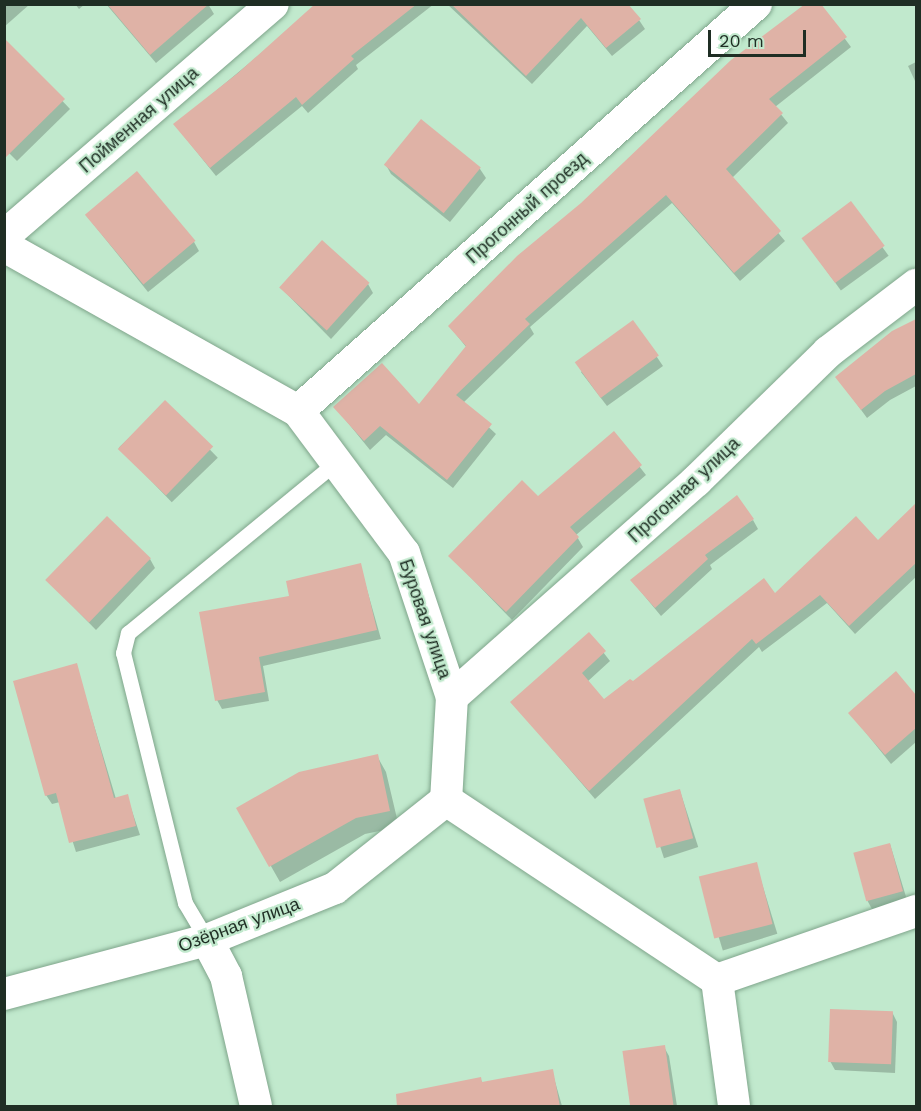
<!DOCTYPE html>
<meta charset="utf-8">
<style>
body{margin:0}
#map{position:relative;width:921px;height:1111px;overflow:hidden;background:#c1e9cd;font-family:"Work Sans",sans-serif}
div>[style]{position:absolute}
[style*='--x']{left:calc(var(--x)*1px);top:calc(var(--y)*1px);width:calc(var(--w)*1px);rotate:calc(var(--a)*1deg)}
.shadow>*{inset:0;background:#0003;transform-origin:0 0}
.building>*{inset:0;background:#dfb2a6;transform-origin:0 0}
.roads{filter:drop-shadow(0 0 2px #7fa58b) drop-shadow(0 0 2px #7fa58b)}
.service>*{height:15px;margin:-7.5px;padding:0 7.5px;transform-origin:7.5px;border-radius:7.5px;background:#fff}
.minor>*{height:32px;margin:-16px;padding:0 16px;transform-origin:16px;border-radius:16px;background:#fff}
span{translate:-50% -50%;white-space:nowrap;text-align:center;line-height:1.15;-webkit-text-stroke:4.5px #c1e9cd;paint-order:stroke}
.street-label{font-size:18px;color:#1f2e24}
.frame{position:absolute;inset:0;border:6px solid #1f2e24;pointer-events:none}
.scale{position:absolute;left:708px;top:30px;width:98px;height:27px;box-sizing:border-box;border:3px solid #1f2e24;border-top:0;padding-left:8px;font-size:18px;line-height:21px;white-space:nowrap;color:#1f2e24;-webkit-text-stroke:4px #c1e9cd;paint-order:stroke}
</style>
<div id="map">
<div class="shadow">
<i style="clip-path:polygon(4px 4px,30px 4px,4px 27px)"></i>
<i style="clip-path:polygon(75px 4px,85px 4px,79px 9px)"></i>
<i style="clip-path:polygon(106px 4px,208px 4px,214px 14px,156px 63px)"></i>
<i style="clip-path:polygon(320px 4px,434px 4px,356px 65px,358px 69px,308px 113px,302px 106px,216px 176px,175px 125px)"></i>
<i style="clip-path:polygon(447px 4px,568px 4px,639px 20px,645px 29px,612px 56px,587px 26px,532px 84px)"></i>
<i style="clip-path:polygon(819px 4px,851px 47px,775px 107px,788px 123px,732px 178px,785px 241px,740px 281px,672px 203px,530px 327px,534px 334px,463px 403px,496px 434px,453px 488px,386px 435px,370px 450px,335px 407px,419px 407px,467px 348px,450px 327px)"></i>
<i style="clip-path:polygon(20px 56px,70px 109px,17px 161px,4px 148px)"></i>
<i style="clip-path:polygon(916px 62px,916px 83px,908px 66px)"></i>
<i style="clip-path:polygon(422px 121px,480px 169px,486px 178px,450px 222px,391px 174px,386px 165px)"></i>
<i style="left:851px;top:204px;width:64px;height:59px;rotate:54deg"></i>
<i style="clip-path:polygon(86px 215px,194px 242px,199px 251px,148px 292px)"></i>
<i style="clip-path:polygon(368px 284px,373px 293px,331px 339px,280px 287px)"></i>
<i style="clip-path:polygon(633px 322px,663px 366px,607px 406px,581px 372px)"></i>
<i style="clip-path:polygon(913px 322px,916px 328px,916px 386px,890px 400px,867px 418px,837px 377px)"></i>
<i style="left:165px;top:403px;width:76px;height:64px;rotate:46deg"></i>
<i style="clip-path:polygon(613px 433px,646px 475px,576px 535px,583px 547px,512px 620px,450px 556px,538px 498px)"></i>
<i style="clip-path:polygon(916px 505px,916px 577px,855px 634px,827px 603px,762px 652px,759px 647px,595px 799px,512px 702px,589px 634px,610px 661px,587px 682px,603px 701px,775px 595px,878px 542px)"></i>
<i style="clip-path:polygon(753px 520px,758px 529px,710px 565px,712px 569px,661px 616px,632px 581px)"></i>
<i style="clip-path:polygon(150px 559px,155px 568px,96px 630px,48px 581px)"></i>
<i style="clip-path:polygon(360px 565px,381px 639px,263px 666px,269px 701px,222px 709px,217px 700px,291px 597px)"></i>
<i style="clip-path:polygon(76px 665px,116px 799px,127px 796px,140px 835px,76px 852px,60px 802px,52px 804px,46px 795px)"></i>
<i style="clip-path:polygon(896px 674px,916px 697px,916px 742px,891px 764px,850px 713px)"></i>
<i style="clip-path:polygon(377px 756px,386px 772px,399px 827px,365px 834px,280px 882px,238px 808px)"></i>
<i style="left:680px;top:791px;width:59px;height:36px;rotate:72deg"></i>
<i style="clip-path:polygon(890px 844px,907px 900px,872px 909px,867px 900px)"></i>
<i style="left:756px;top:864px;width:73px;height:57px;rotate:73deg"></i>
<i style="clip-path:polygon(892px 1012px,897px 1022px,895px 1073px,835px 1070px,830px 1061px)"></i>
<i style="clip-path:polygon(664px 1047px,669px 1056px,677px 1106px,633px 1106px)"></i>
<i style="clip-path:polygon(552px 1071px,562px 1106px,416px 1106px,480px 1079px,483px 1083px)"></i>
</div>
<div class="building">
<i style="clip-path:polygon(107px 4px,209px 4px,150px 55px)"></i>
<i style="clip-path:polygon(315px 4px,417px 4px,351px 56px,354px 59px,302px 105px,296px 97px,210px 168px,173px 124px,238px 73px)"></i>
<i style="clip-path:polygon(451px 4px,628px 4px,641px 19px,606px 48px,581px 18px,526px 76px)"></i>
<i style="clip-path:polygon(805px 4px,821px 4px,847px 37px,769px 99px,783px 113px,726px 169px,781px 231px,734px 273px,666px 195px,525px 319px,530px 324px,456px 395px,492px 424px,447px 480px,380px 426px,364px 441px,333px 407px,382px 363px,419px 404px,466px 346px,448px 326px,517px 256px,581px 203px,731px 60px)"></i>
<i style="clip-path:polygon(4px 38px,65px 99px,4px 159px)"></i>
<i style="left:421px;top:119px;width:77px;height:59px;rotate:39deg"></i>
<i style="left:137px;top:171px;width:91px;height:68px;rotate:50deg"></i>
<i style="left:851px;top:201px;width:56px;height:62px;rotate:53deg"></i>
<i style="left:322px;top:240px;width:64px;height:64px;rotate:42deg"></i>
<i style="clip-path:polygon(916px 319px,916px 374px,885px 391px,861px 410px,835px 377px,892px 331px)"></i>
<i style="left:633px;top:320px;width:44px;height:72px;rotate:54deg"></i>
<i style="left:165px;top:400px;width:67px;height:68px;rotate:44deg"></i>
<i style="clip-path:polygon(614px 431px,642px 465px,570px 527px,579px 537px,506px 612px,448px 556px,522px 480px,538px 496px)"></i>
<i style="clip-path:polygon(737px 495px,754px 519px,705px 555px,708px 559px,655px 608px,630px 580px)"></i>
<i style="clip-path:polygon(916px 503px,916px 563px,849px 626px,820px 595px,756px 644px,752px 639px,589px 791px,510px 702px,589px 632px,606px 651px,582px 673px,604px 699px,630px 679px,633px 681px,764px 578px,775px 593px,856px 516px,878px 540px)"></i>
<i style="left:107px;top:516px;width:61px;height:89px;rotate:44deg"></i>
<i style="clip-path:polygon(361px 563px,377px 630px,259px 657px,265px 692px,215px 701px,199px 612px,289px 596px,286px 581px)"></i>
<i style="clip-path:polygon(77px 663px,114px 798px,128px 794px,136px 826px,69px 843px,56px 793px,45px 796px,13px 681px)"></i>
<i style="clip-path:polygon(896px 671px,916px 695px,916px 728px,885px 755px,848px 713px)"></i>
<i style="clip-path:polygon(378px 754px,390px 811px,356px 818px,269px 867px,236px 808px,299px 772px)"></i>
<i style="left:680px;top:789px;width:51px;height:38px;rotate:75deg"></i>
<i style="left:890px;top:843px;width:50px;height:38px;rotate:75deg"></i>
<i style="left:757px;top:862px;width:64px;height:60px;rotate:76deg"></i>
<i style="left:830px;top:1009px;width:63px;height:53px;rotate:2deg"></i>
<i style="left:665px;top:1045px;width:63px;height:43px;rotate:82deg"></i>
<i style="clip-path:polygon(553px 1069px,560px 1107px,397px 1107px,396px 1094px,481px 1077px,482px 1082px)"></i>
</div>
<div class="roads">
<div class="service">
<i style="--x:207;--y:940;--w:43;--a:-120.7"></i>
<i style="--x:185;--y:903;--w:258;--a:-103.9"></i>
<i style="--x:123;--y:653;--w:21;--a:-76"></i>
<i style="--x:128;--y:633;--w:268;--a:-39.4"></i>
</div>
<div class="minor">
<i style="--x:4;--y:236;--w:355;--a:-40.8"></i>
<i style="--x:4;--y:246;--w:337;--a:29.3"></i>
<i style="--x:298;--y:411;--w:177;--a:53.3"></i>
<i style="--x:404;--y:553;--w:152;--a:71.6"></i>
<i style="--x:452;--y:697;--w:103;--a:93.3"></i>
<i style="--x:446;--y:800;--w:325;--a:33.6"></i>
<i style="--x:298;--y:411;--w:613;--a:-41.63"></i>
<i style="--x:452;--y:697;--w:326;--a:-41.5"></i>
<i style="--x:696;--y:481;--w:185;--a:-44.3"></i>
<i style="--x:828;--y:352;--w:111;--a:-37.3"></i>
<i style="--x:207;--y:940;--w:41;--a:62.2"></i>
<i style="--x:226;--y:976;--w:133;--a:77"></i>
<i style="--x:717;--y:980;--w:211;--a:-19.1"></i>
<i style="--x:717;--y:980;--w:127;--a:82.3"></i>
<i style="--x:4;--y:994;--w:210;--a:-14.9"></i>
<i style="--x:207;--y:940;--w:138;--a:-22.1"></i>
<i style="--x:335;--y:888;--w:142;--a:-38.4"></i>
</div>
</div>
<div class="street-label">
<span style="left:139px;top:120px;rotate:-41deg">Пойменная улица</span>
<span style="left:527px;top:208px;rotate:-42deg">Прогонный проезд</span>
<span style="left:684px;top:490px;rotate:-43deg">Прогонная улица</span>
<span style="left:425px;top:619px;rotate:71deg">Буровая улица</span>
<span style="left:239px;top:925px;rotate:-20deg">Озёрная улица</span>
</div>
<div class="frame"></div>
<div class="scale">20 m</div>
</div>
